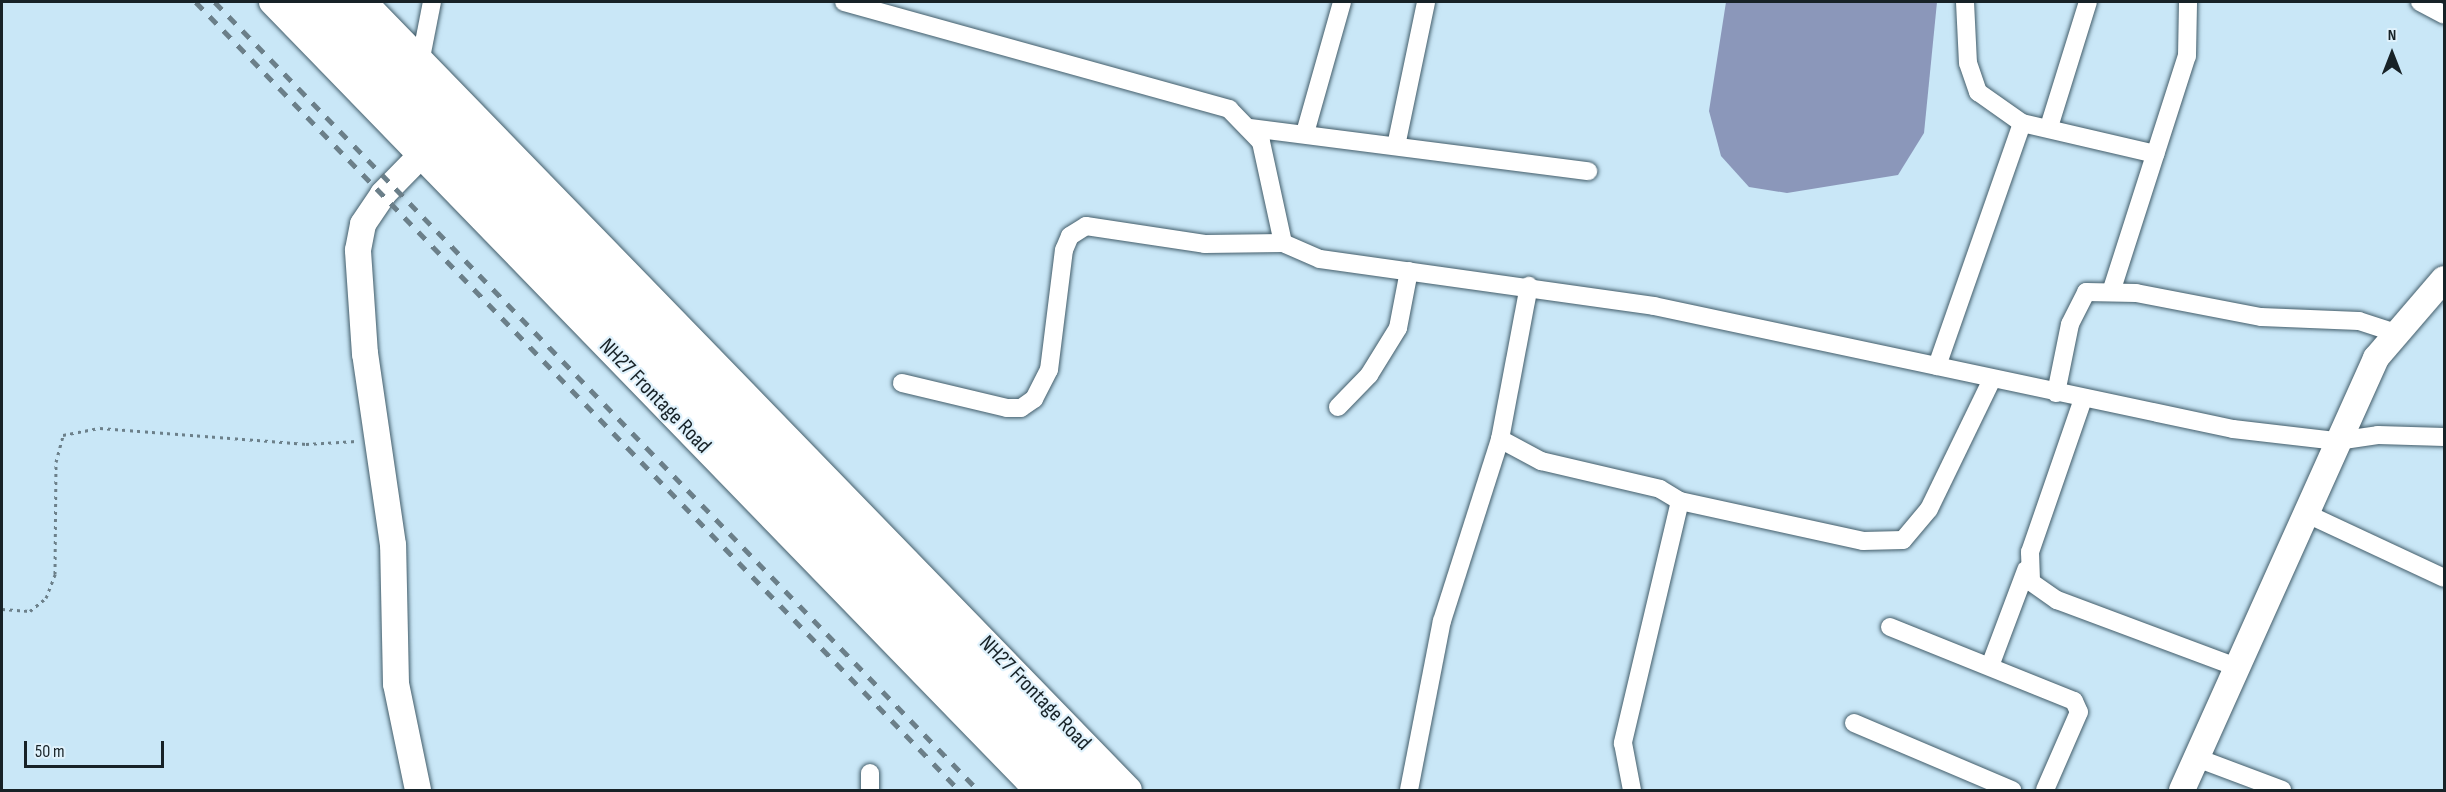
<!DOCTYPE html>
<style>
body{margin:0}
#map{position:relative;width:2446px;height:792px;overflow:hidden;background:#c9e7f7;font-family:"Sofia Sans Condensed",sans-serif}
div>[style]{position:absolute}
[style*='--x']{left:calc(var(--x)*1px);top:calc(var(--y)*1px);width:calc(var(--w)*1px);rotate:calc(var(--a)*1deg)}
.water>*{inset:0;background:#8b97ba}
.path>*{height:3px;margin-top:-1.5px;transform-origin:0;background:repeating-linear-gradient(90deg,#6c808a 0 3px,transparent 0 7.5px)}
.roads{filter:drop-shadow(0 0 2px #435d6a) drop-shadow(0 0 2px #435d6a)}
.street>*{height:18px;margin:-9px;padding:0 9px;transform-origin:9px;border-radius:9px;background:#fff}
.secondary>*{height:26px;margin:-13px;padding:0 13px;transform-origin:13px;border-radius:13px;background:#fff}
.highway>*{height:32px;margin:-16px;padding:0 16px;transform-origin:16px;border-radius:16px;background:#fff}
.rail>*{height:4.5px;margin-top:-2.25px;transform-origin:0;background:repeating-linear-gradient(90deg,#6b7f89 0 10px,transparent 0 20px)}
span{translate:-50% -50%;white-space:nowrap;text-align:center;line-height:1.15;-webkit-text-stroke:4.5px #e0f2fc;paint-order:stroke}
.street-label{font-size:22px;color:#172227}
.frame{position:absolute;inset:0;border:3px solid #172227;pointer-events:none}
.north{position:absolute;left:2362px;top:24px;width:60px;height:60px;-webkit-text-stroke:4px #e0f2fc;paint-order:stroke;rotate:0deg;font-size:16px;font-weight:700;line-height:24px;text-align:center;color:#172227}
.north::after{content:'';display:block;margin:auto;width:21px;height:27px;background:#172227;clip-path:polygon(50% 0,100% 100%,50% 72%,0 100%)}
.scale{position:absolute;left:24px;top:741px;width:140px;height:27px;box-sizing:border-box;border:3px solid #172227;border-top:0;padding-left:8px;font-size:18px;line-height:21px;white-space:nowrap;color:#172227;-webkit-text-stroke:4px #e0f2fc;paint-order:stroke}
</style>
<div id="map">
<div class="water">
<i style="clip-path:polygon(1726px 2px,1937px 2px,1924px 133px,1898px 175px,1787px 193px,1749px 187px,1721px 156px,1709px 111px)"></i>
</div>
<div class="path">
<i style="--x:2;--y:609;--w:28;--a:4"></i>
<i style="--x:30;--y:611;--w:21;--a:-39"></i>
<i style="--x:46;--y:598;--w:26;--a:-69"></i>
<i style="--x:55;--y:574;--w:112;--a:-89.5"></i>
<i style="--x:56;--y:462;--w:28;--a:-75"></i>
<i style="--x:63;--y:435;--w:38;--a:-11"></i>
<i style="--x:100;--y:428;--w:207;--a:4.4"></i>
<i style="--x:306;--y:444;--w:51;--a:-3.4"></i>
</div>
<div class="roads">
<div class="street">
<i style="--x:844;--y:2;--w:400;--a:15.5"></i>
<i style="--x:1229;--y:109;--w:46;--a:45.9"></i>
<i style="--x:1261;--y:142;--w:103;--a:77.7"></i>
<i style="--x:1283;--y:243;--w:40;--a:23.4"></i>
<i style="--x:1320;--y:259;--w:337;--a:8"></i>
<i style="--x:1654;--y:306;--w:592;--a:11.99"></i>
<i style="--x:2233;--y:429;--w:105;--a:6.6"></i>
<i style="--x:2337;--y:441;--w:41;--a:-8.3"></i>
<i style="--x:2378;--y:435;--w:66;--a:1.7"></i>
<i style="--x:1965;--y:2;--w:61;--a:87.2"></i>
<i style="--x:1968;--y:63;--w:31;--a:71"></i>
<i style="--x:1978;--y:92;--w:54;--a:35.2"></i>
<i style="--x:2022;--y:123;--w:137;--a:13.1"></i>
<i style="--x:2420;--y:2;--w:27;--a:28"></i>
<i style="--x:419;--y:68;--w:67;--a:-78.9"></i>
<i style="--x:2049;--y:127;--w:131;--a:-72.7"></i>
<i style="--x:1251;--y:128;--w:340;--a:7.3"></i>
<i style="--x:1305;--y:133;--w:136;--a:-74.2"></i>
<i style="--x:1396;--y:146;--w:147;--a:-78.2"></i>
<i style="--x:2112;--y:289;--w:245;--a:-72.2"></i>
<i style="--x:2187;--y:56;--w:54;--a:-88.9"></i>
<i style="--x:1937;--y:366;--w:257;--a:-70.7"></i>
<i style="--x:902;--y:383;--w:108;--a:13.4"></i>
<i style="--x:1007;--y:408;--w:14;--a:0"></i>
<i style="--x:1021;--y:408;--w:16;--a:-35"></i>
<i style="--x:1034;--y:399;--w:33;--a:-63"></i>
<i style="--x:1049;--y:370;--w:121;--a:-82.9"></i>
<i style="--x:1064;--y:250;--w:15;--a:-67"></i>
<i style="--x:1070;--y:236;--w:19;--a:-32"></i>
<i style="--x:1086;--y:226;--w:120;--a:8.6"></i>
<i style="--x:1205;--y:244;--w:78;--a:-0.7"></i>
<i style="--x:2056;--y:393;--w:70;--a:-78.5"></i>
<i style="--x:2070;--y:324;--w:36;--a:-63"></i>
<i style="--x:2086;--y:292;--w:50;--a:1.1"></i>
<i style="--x:2136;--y:293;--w:127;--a:10.9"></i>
<i style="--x:2261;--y:317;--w:98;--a:2.3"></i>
<i style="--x:2359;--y:321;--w:38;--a:18"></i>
<i style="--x:2083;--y:399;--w:162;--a:109.1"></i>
<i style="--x:2030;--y:552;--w:30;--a:88"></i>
<i style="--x:2031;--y:582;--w:32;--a:35"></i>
<i style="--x:2057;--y:600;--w:194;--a:20.5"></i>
<i style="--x:1338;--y:407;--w:45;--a:-45.9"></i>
<i style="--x:1369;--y:375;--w:55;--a:-58.3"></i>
<i style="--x:1398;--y:328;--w:58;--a:-79.1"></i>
<i style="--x:1500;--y:439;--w:47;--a:28.2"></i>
<i style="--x:1541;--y:461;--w:122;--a:13.2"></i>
<i style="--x:1660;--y:489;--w:23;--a:31"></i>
<i style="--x:1680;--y:501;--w:249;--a:103.3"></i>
<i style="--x:1623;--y:743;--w:48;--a:79.2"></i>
<i style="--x:1680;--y:501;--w:187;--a:12.3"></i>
<i style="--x:1863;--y:541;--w:40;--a:-1.4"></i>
<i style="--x:1903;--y:540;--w:40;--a:-50"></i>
<i style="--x:1929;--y:509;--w:144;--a:-64.1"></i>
<i style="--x:2307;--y:514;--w:151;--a:25"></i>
<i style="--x:1890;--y:627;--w:198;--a:21.9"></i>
<i style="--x:2074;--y:701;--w:12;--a:66"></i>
<i style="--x:2079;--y:712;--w:85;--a:113.6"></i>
<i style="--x:1990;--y:666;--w:103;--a:-69.4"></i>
<i style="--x:1854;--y:723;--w:172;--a:23"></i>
<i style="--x:2197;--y:758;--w:91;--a:20.6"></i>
<i style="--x:870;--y:773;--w:17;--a:90"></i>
<i style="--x:1409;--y:790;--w:172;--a:-79"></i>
<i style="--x:1442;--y:621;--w:191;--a:-72.3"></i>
<i style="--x:1500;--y:439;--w:156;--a:-79.3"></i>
</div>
<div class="secondary">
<i style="--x:272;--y:2;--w:1098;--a:45.85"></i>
<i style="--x:364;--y:2;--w:1098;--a:45.85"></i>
<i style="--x:418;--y:790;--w:108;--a:-101.7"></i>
<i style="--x:396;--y:684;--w:139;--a:-91.2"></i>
<i style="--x:393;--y:545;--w:193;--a:-98.3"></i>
<i style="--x:365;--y:354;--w:104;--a:-93.9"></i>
<i style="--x:358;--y:250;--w:26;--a:-79"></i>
<i style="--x:363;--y:224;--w:36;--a:-56"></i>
<i style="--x:383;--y:194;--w:70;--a:-45.6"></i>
<i style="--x:2182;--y:790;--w:474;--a:-65.8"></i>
<i style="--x:2376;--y:358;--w:104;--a:-49.3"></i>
</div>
<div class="highway">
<i style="--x:304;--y:2;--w:1097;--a:45.92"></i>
<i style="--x:340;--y:2;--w:1098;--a:45.85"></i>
</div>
</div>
<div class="rail">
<i style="--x:196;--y:2;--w:1097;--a:45.92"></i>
<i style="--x:215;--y:2;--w:1097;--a:45.92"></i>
</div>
<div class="street-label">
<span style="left:655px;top:396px;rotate:46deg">NH27 Frontage Road</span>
<span style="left:1035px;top:693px;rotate:46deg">NH27 Frontage Road</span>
</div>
<div class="frame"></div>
<div class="north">N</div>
<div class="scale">50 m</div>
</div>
